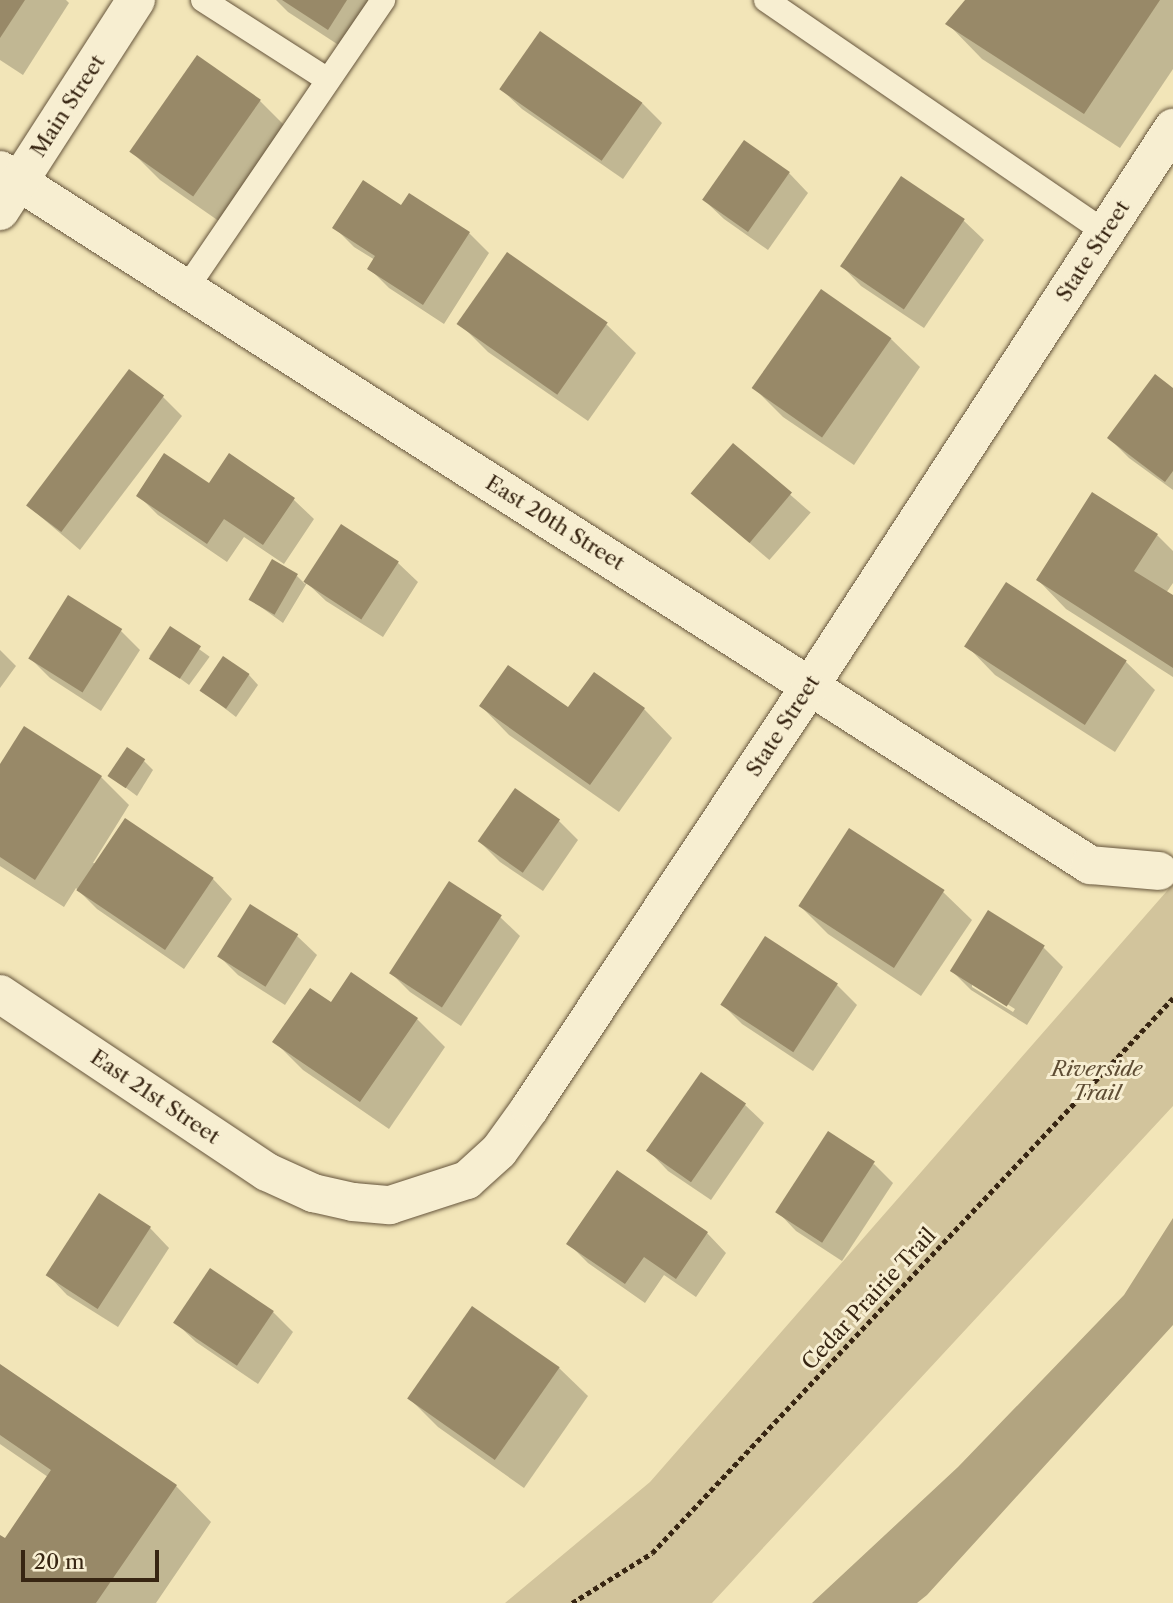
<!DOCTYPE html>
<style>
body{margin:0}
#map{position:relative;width:1173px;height:1603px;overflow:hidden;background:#f2e5b8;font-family:"Libre Caslon Text",serif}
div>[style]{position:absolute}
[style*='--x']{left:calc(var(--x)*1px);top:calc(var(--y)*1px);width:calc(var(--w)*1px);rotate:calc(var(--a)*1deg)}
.green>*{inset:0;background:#d2c49c}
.water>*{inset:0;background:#b2a480}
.shadow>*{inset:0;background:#0003;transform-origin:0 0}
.building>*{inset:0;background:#988968;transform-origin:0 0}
.path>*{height:4.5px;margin-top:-2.25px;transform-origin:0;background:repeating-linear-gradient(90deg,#372512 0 5px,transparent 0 8.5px)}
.roads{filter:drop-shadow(0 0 2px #66553c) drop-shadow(0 0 2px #66553c)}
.service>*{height:24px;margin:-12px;padding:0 12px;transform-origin:12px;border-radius:12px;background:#f7eed1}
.minor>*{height:38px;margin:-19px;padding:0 19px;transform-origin:19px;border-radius:19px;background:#f7eed1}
.secondary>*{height:38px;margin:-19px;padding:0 19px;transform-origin:19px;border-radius:19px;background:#f7eed1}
span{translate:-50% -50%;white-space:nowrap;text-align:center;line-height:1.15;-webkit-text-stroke:6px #f7eed1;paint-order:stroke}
.street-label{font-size:21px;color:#372512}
.park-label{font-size:21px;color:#5e4d34;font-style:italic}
.scale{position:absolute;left:21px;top:1550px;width:138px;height:32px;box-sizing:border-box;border:4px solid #372512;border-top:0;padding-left:9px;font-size:21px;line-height:24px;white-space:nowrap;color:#372512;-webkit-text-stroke:5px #f7eed1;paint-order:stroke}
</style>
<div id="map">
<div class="green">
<i style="clip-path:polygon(1173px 884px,1173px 1106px,712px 1603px,505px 1603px,650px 1482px)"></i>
</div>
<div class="water">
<i style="clip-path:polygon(1173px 1218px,1173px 1325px,927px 1595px,917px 1603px,812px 1603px,958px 1467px,1124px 1295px)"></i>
</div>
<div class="shadow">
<i style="clip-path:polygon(0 0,66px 0,69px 3px,23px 75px,0 60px)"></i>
<i style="clip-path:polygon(276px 0,394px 0,357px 57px,288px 12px)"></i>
<i style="clip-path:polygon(967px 0,1173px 0,1173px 69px,1120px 148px,982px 59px,947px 23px)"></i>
<i style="clip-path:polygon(541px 33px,642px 103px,662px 123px,623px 179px,522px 109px,502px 90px)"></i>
<i style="clip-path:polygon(197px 57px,260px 101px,288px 129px,223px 224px,160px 180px,132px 152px)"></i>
<i style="clip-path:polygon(789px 173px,808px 193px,768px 250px,724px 219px,704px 200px)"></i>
<i style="clip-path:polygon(901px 178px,964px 221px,984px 240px,924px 328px,861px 286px,842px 266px)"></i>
<i style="clip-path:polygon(409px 195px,469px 233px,489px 253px,444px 324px,389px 288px,370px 269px,375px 260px,354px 247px,334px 227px,401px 207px)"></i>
<i style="clip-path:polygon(507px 254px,607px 325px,636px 353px,588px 421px,488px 352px,459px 323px)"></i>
<i style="clip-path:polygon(891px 339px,920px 367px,854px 465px,783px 417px,755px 389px)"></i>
<i style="clip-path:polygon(1173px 390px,1173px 490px,1129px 458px,1109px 438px)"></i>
<i style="clip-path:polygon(162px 396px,182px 416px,80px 550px,27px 505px)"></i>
<i style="left:733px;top:445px;width:103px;height:63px;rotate:41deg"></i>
<i style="clip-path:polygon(230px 456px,294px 500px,314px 519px,284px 564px,244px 537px,227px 562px,158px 515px,138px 495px,210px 485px)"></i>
<i style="clip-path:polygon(341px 526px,398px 563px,418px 582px,383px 637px,326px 601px,307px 583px,283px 623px,250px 599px,297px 576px,305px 584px)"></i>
<i style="clip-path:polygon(1157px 535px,1173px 551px,1173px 583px,1166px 593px,1173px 597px,1173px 677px,1066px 609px,1038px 580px)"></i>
<i style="clip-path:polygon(1006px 585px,1126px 662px,1155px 690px,1115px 752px,995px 675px,967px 646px)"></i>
<i style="left:170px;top:628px;width:49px;height:35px;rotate:36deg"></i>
<i style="clip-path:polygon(121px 631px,140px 650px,101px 711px,50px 678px,30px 658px)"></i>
<i style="clip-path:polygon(0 650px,16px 666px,0 688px)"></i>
<i style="clip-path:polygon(249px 675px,258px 685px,236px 717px,201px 690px)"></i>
<i style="clip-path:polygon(481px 706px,644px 709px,672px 738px,619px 812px,509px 735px)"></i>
<i style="clip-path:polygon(144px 761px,153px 770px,137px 796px,110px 776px)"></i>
<i style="clip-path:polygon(0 767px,101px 777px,129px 805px,93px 863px,213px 879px,232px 899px,184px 969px,97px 909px,76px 888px,64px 907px,0 866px)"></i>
<i style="clip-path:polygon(558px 820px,578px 840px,543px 891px,500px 862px,480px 842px)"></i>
<i style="clip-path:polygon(943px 892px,972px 920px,921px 996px,828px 934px,800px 906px)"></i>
<i style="clip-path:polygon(250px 906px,297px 936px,317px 955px,285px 1005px,238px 975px,219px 956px)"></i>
<i style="clip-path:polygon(500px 917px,520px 936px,461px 1026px,410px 992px,390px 972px)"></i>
<i style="clip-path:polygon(evenodd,1043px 947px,1063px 967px,1027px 1025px,971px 990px,951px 970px,1043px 947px,972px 982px,1015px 1009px,1013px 1012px,972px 987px,972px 982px)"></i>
<i style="clip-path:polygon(837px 985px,857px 1005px,813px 1071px,742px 1024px,723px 1005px)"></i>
<i style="clip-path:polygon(331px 1005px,417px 1019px,445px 1047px,389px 1129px,303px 1070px,275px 1042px)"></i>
<i style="clip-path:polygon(744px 1104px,764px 1123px,711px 1200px,668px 1171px,649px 1151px)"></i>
<i style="clip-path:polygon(874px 1164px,893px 1183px,842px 1261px,796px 1231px,777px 1211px)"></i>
<i style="clip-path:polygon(150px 1228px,169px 1248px,118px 1327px,67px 1295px,48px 1275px)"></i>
<i style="clip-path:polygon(707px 1233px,726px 1253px,696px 1297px,664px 1275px,645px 1303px,588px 1263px,568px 1243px)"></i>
<i style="clip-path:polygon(472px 1308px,559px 1368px,588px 1396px,524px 1488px,438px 1427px,410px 1399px)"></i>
<i style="clip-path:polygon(273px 1312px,293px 1332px,258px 1384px,196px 1342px,176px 1323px)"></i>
<i style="clip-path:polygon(0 1366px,176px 1486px,211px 1522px,156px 1603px,0 1603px,0 1537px,5px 1540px,48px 1477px,0 1444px)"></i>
</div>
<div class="building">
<i style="clip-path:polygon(0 0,25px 0,0 38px)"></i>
<i style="clip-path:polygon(282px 0,347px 0,328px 30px)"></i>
<i style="clip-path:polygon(965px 0,1160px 0,1084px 114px,945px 24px)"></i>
<i style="left:540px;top:31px;width:125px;height:71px;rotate:35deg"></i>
<i style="left:197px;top:55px;width:78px;height:118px;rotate:35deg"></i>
<i style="left:744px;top:140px;width:56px;height:73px;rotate:35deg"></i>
<i style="left:901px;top:176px;width:77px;height:109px;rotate:34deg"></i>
<i style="clip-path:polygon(363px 180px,401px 205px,409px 193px,470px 232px,423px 305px,367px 269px,375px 256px,332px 228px)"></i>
<i style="left:507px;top:252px;width:123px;height:88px;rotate:35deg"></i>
<i style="left:821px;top:289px;width:86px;height:121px;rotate:35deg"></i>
<i style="left:129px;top:369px;width:44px;height:171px;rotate:37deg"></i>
<i style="clip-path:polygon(1155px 374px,1173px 388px,1173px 471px,1165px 482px,1107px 438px)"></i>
<i style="left:733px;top:443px;width:77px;height:66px;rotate:40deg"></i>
<i style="clip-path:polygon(164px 453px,209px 483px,229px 453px,295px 498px,263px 545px,224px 519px,207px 544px,136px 496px)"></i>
<i style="clip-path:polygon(1092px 492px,1158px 534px,1134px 571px,1173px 595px,1173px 668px,1036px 580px)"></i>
<i style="left:341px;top:524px;width:69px;height:69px;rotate:33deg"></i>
<i style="left:272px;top:559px;width:30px;height:47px;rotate:30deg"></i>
<i style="left:1006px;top:582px;width:144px;height:77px;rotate:33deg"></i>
<i style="left:68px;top:595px;width:64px;height:75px;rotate:32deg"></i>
<i style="left:170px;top:626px;width:37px;height:39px;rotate:33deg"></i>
<i style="left:223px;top:656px;width:32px;height:42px;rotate:34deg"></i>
<i style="clip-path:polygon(508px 665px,568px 707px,594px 672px,645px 708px,590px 785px,479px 706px)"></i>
<i style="clip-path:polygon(24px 726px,102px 776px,35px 880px,0 857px,0 764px)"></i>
<i style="left:127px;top:747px;width:22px;height:35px;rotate:34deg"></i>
<i style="left:515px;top:788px;width:55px;height:65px;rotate:35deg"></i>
<i style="left:125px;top:818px;width:107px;height:87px;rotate:34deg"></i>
<i style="left:849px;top:828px;width:114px;height:93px;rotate:33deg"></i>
<i style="left:449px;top:881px;width:63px;height:110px;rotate:33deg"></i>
<i style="left:250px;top:904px;width:57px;height:62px;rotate:32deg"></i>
<i style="left:988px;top:910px;width:67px;height:72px;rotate:32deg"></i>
<i style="left:765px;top:936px;width:87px;height:82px;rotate:33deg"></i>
<i style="clip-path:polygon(351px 972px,418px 1018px,360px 1102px,272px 1042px,310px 988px,331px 1002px)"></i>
<i style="left:701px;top:1072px;width:55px;height:96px;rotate:35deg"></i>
<i style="left:828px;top:1131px;width:56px;height:97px;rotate:33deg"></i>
<i style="clip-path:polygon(617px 1170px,708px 1232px,676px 1279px,644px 1257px,625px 1284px,566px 1244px)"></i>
<i style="left:99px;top:1193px;width:62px;height:98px;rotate:33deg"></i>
<i style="left:210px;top:1268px;width:77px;height:66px;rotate:34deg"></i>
<i style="left:472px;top:1306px;width:107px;height:113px;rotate:35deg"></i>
<i style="clip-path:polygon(0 1364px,177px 1485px,96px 1603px,0 1603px,0 1535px,5px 1538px,51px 1470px,0 1435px)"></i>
</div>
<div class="path">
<i style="--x:572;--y:1603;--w:94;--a:-32"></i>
<i style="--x:652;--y:1553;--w:761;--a:-46.81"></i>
</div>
<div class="roads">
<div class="service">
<i style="--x:203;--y:0;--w:148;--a:32.6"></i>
<i style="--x:766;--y:0;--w:411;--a:34.4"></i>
<i style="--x:186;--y:289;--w:350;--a:-55.7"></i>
</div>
<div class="minor">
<i style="--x:0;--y:170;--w:1293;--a:32.52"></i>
<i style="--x:1090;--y:865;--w:69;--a:5"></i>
<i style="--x:0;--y:994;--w:321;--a:33.7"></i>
<i style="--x:267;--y:1172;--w:51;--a:24.5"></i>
<i style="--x:313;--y:1193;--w:41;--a:12.7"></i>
<i style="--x:353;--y:1202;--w:37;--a:5"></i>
<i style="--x:390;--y:1205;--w:81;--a:-18"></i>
<i style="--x:467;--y:1180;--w:43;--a:-42.2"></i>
<i style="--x:499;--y:1151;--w:53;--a:-54.2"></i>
<i style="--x:530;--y:1108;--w:506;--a:-56.44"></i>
<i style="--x:810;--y:686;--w:666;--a:-56.95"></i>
</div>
<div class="secondary">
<i style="--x:0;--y:211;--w:251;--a:-57.2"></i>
</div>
</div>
<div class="street-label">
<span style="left:68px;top:106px;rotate:-57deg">Main Street</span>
<span style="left:1093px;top:251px;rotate:-57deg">State Street</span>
<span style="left:555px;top:523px;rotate:32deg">East 20th Street</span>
<span style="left:783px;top:726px;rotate:-57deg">State Street</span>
<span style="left:155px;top:1097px;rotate:34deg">East 21st Street</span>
<span style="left:869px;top:1299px;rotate:-47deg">Cedar Prairie Trail</span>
</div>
<div class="park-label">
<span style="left:1097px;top:1081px">Riverside<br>Trail</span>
</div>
<div class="scale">20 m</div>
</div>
